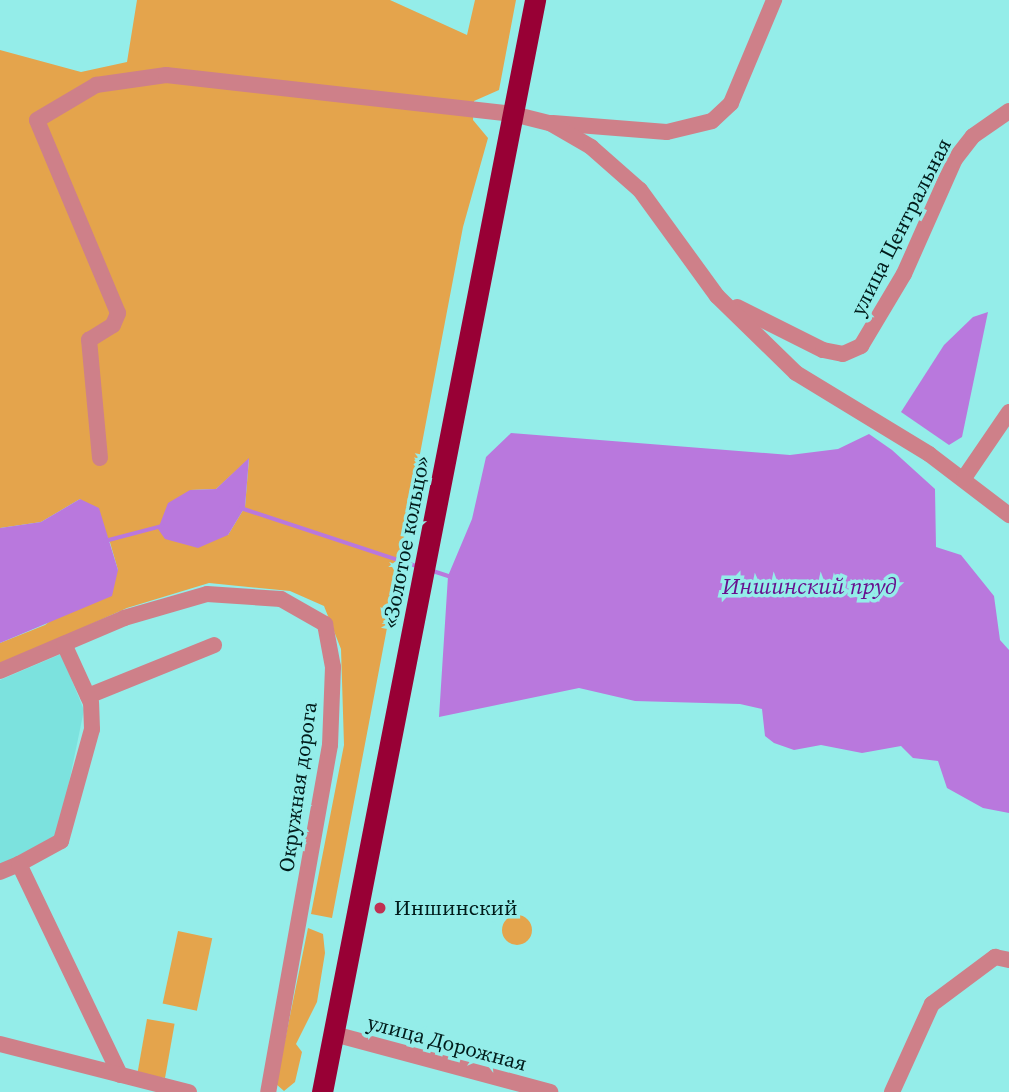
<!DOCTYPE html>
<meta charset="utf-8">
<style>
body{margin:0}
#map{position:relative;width:1009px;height:1092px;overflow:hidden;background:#94ede9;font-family:"Source Serif 4",serif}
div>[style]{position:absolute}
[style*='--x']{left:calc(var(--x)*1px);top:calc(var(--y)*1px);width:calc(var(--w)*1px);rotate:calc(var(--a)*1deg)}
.built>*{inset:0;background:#7ce2de}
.green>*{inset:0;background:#e4a44c;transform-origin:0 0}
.round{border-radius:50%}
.water>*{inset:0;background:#b978dd}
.stream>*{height:3.5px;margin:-1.75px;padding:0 1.75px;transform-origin:1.75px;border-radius:1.75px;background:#b978dd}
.minor>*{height:16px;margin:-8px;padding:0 8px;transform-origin:8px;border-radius:8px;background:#ce8089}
.highway>*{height:21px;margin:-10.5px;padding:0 10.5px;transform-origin:10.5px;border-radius:10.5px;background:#980035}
.dots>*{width:19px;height:19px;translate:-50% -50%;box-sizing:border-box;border:4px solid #94ede9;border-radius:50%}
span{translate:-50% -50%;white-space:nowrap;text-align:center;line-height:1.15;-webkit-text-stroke:7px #94ede9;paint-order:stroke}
.street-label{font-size:21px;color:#001b1a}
.poi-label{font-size:21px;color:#001b1a}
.left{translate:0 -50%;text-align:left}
.water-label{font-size:23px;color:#68108e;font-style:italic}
</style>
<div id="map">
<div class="built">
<i style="clip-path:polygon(61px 654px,84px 710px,58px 836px,0 866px,0 680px)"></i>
</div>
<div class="green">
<i style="clip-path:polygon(evenodd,137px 0,390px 0,467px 35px,475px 0,516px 0,499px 90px,474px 101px,473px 120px,488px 138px,463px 227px,332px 918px,311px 914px,344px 745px,341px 649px,324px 606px,290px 591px,209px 583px,127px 608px,0 665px,0 643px,45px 625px,118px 570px,109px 539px,80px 499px,41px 522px,0 528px,0 50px,81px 72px,127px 62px,137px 0,249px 459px,245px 507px,228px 535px,190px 490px,216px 489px,249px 459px)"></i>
<i class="round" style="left:502px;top:915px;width:30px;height:30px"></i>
<i style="clip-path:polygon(308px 928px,323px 934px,325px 953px,317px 1002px,296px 1044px,302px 1052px,295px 1082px,284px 1091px,276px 1084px)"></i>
<i style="left:178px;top:931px;width:35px;height:74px;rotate:12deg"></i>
<i style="left:147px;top:1019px;width:28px;height:55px;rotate:10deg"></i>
</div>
<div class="water">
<i style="clip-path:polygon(988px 312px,962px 437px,949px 445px,901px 412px,944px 345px,973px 317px)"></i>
<i style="clip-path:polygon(511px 433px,790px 455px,838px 449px,869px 434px,892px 450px,935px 489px,936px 547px,961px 555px,994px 596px,1000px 640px,1009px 650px,1009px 813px,983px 808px,947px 788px,938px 761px,913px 758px,901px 746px,862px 753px,821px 745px,794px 750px,774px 743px,765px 736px,762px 709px,740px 704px,635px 701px,579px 688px,439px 717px,448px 576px,472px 519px,486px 457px)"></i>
<i style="clip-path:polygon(249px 458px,245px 507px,228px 535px,198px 548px,165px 539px,158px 529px,168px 503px,190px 490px,216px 489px)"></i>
<i style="clip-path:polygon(80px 499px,99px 508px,118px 570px,112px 596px,0 643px,0 528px,41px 522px)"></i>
</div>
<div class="stream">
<i style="--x:241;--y:508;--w:184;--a:18.3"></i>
<i style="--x:105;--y:541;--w:59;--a:-14.7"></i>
<i style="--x:430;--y:570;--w:19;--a:18"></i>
</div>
<div class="minor">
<i style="--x:553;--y:123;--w:114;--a:4.5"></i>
<i style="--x:667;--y:132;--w:46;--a:-13.7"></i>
<i style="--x:712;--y:121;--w:26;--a:-43"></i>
<i style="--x:731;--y:103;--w:112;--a:-67.3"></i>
<i style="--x:737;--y:307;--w:96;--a:26.6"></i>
<i style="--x:823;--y:350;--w:20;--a:11"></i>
<i style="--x:843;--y:354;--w:20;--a:-24"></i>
<i style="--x:861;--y:346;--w:84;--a:-59.2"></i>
<i style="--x:904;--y:274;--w:126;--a:-66.1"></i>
<i style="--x:955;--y:159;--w:29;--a:-52"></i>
<i style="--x:973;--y:136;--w:44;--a:-34.8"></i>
<i style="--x:100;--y:458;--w:119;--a:-95.3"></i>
<i style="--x:89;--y:340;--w:28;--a:-32"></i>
<i style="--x:113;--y:325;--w:13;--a:-67"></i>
<i style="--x:118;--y:313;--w:209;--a:-112.8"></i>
<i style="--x:37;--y:120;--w:69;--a:-30.7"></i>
<i style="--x:96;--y:85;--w:71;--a:-8.1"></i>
<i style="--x:166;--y:75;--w:349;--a:6.4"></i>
<i style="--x:513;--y:114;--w:38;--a:14"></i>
<i style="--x:550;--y:123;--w:48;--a:30.3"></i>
<i style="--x:591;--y:147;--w:65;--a:41.3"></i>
<i style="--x:640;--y:190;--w:131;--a:54"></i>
<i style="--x:717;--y:296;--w:110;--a:44.3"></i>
<i style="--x:796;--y:373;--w:156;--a:31.3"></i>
<i style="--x:929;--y:454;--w:101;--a:37.3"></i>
<i style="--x:964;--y:478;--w:80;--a:-55.7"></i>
<i style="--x:0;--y:671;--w:135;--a:-23.1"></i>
<i style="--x:124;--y:618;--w:86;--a:-16.1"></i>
<i style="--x:207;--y:594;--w:74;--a:3.9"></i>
<i style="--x:281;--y:599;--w:51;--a:29.6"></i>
<i style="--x:325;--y:624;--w:44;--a:79.5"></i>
<i style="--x:333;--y:667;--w:78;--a:92.2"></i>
<i style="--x:330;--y:745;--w:352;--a:100.1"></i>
<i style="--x:88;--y:696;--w:136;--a:-22"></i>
<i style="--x:19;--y:864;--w:48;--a:-28.7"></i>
<i style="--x:61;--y:841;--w:116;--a:-74.5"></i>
<i style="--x:92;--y:729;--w:26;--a:-92"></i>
<i style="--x:91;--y:703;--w:65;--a:-114.6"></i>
<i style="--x:0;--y:872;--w:21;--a:-23"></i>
<i style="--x:19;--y:864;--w:234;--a:64.4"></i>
<i style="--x:334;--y:1034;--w:224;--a:15"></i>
<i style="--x:0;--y:1044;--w:195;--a:14.3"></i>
<i style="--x:892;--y:1092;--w:97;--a:-65.6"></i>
<i style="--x:932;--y:1004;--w:79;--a:-36.7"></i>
<i style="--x:995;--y:957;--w:14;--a:12"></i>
</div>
<div class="highway">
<i style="--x:322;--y:1092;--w:1113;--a:-78.96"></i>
</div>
<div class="dots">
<i style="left:380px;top:908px;background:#c03052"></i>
</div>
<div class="street-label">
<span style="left:901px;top:227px;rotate:-63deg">улица Центральная</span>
<span style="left:406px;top:542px;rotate:-79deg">«Золотое кольцо»</span>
<span style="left:298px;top:787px;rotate:-82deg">Окружная дорога</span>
<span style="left:447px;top:1043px;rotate:15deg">улица Дорожная</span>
</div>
<div class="poi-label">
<span class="left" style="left:394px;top:908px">Иншинский</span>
</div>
<div class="water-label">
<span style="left:809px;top:586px">Иншинский пруд</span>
</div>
</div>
